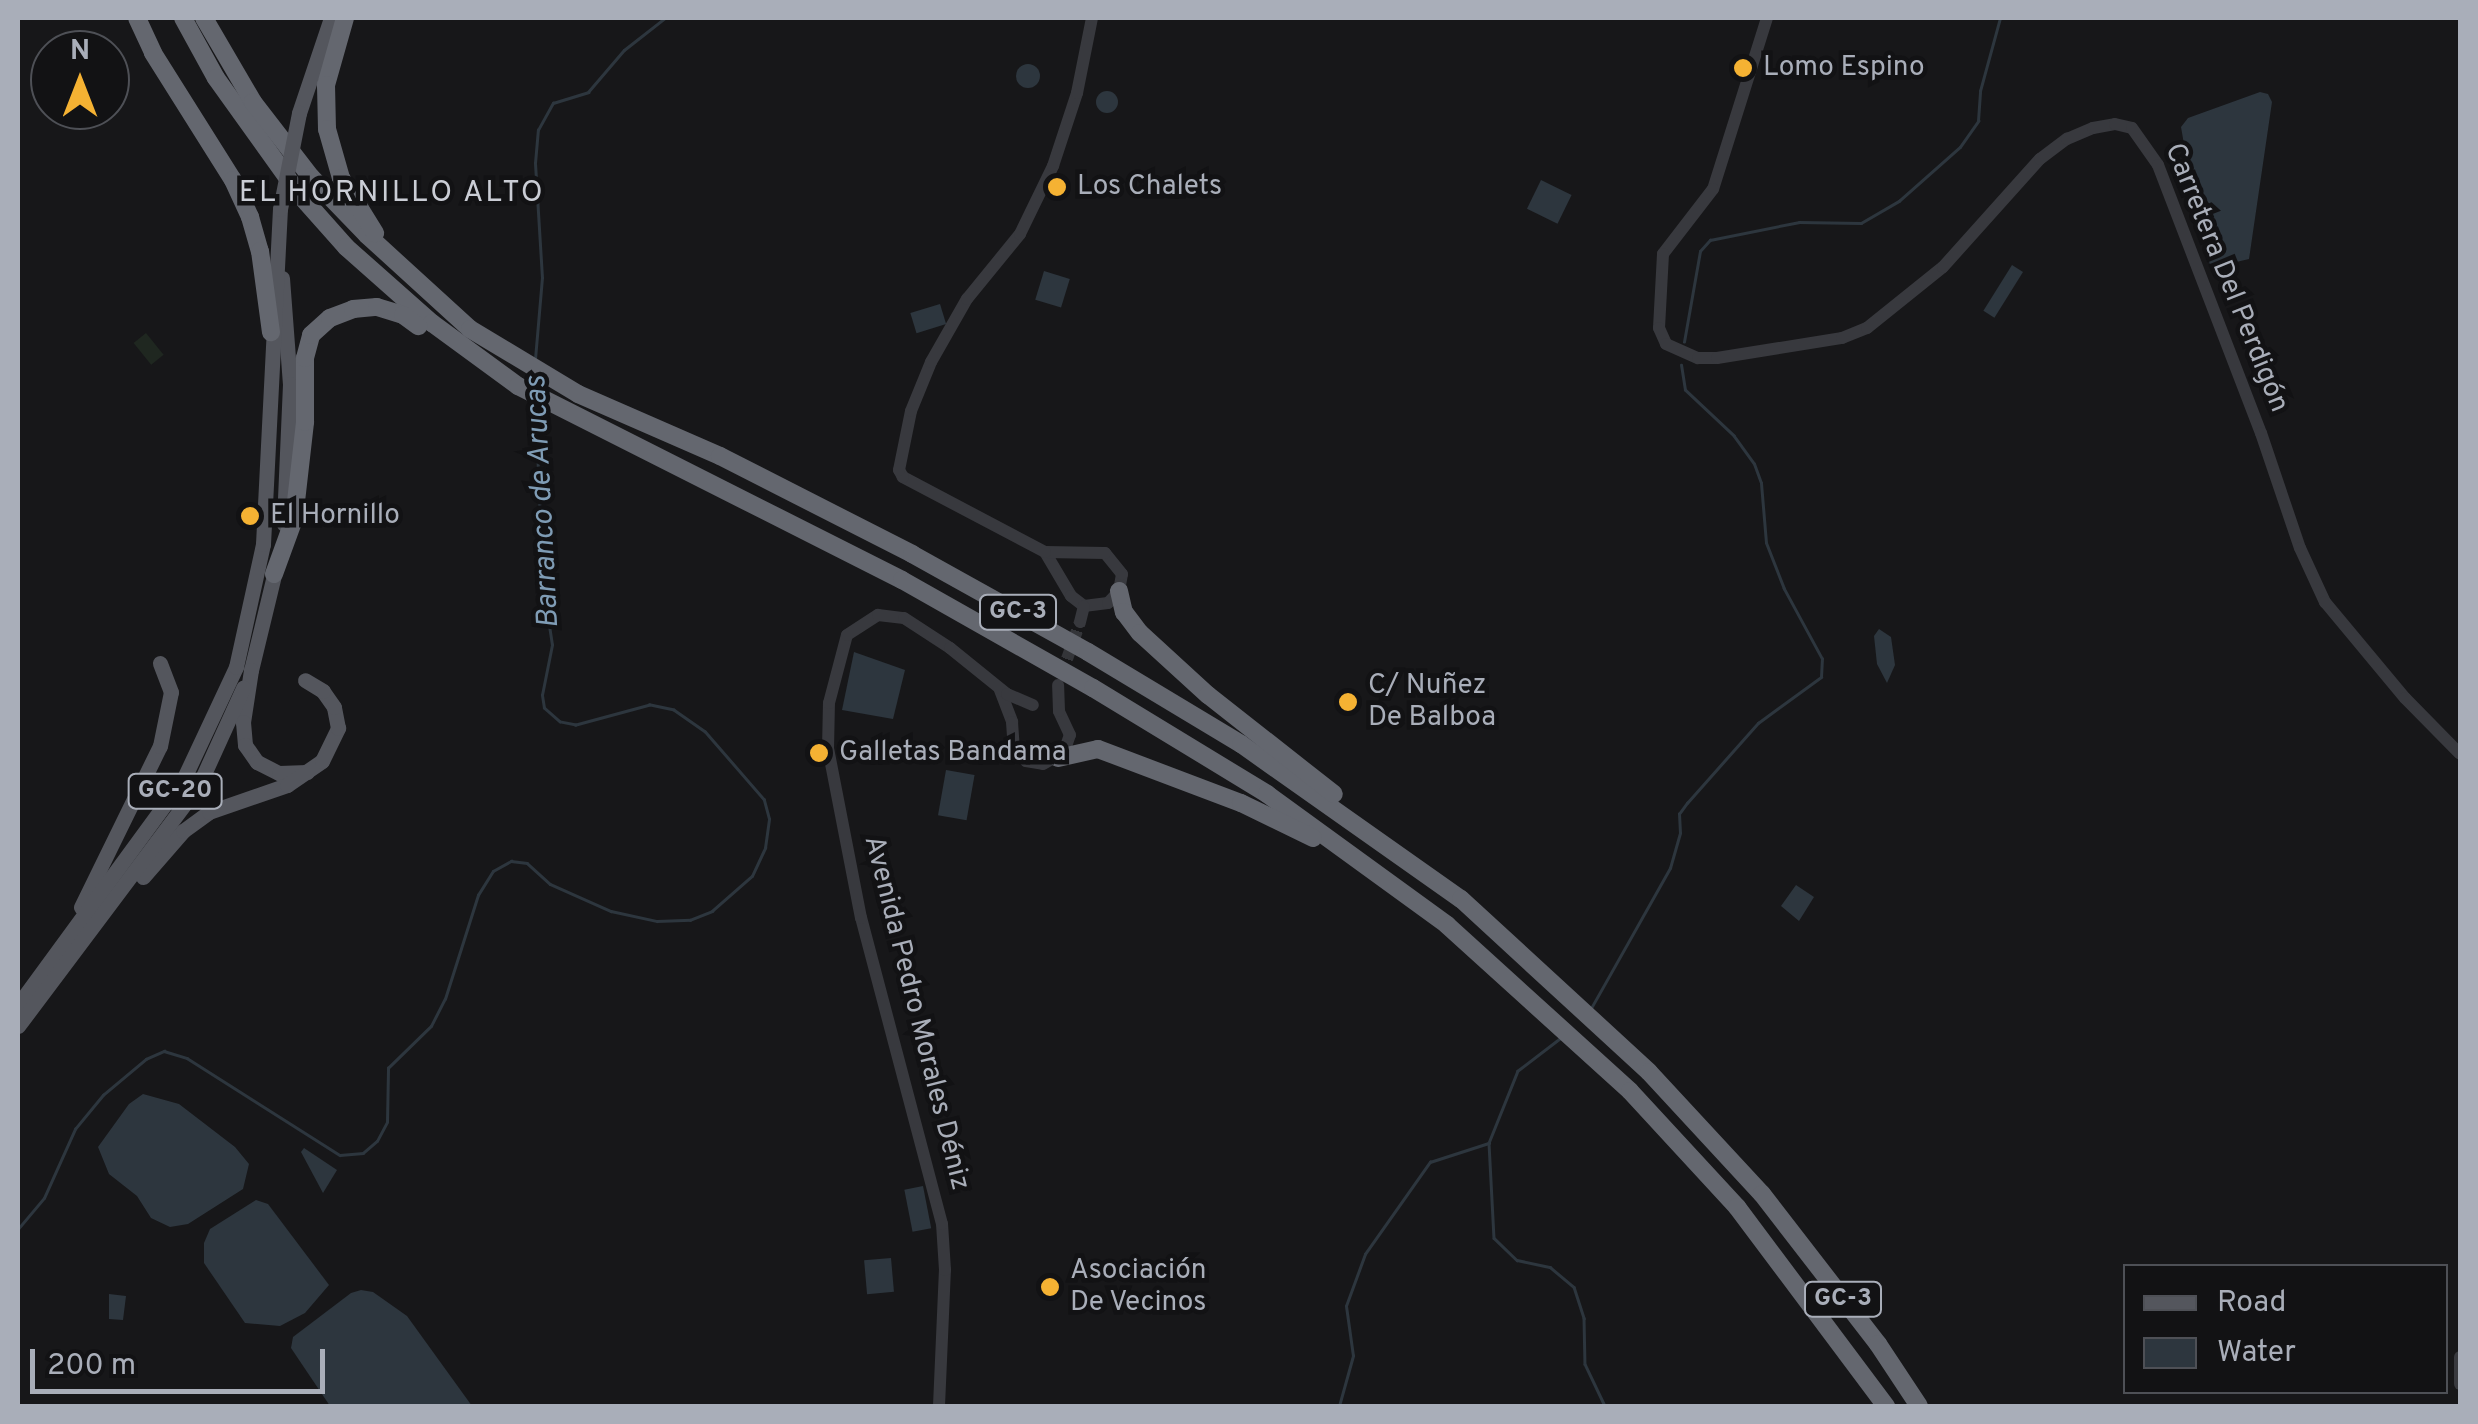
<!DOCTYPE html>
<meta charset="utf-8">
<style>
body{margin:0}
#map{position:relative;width:2478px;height:1424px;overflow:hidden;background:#171719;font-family:Overpass,sans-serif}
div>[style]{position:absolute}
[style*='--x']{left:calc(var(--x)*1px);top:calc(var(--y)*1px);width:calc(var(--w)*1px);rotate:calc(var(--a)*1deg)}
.green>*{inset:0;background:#1f2720;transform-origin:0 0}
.water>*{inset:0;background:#2d363e;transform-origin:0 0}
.round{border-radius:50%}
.stream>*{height:2.5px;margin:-1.25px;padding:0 1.25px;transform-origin:1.25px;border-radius:1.25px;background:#2d363e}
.tertiary-tunnel>*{height:12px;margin-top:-6px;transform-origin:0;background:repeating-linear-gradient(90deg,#343539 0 12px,transparent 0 18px)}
.tertiary>*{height:12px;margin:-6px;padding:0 6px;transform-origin:6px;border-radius:6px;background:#38393e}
.primary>*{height:15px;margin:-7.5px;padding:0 7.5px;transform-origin:7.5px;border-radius:7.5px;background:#54565d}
.motorway>*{height:18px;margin:-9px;padding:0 9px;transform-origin:9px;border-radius:9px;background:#64676f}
.primary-bridge>*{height:15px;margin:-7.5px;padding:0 7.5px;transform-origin:7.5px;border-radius:7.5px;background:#54565d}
.dots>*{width:28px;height:28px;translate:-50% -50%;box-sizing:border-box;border:5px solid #121214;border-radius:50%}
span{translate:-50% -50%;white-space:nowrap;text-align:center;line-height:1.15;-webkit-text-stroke:9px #121214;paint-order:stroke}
.shield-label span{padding:2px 8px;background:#121214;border:2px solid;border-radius:8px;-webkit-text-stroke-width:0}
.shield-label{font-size:25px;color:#a9aeb9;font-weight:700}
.poi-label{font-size:28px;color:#a9aeb9}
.left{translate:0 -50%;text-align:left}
.street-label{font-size:28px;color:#a9aeb9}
.neighbourhood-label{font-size:30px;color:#cacdd5;letter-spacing:2.5px}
.water-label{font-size:30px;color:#7f9cb5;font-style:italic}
.frame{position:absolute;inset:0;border:20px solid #a9aeb9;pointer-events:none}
.legend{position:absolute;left:2123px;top:1264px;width:325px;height:130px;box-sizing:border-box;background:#121214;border:2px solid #4e5056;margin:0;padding:12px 18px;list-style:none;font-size:30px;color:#a9aeb9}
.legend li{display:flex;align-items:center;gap:20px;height:50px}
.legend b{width:50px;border:2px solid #4e5056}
.north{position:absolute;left:30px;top:30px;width:100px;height:100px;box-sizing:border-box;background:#121214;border:2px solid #4e5056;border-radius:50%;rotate:0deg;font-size:28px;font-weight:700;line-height:40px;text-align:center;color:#a9aeb9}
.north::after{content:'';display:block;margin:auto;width:35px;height:45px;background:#f5b233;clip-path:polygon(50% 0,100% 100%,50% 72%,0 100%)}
.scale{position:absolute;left:30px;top:1349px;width:295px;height:45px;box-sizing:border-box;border:5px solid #a9aeb9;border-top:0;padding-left:12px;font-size:30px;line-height:35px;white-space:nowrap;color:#a9aeb9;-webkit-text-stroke:8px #121214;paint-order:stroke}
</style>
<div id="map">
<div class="green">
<i style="left:146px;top:333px;width:28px;height:16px;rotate:51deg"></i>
</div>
<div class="water">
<i class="round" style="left:1016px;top:64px;width:24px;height:24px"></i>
<i class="round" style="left:1096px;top:91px;width:22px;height:22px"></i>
<i style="clip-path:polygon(2260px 92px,2268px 94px,2272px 102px,2249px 259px,2211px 268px,2188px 192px,2192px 190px,2181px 127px,2188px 118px)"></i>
<i style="left:1541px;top:180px;width:34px;height:32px;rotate:26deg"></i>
<i style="left:2012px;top:265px;width:13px;height:54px;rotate:32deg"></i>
<i style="left:1044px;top:271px;width:27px;height:30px;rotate:17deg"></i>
<i style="left:940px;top:304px;width:21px;height:31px;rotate:73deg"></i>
<i style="clip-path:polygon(1879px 629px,1891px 637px,1895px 665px,1887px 683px,1877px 664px,1874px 636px)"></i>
<i style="clip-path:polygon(854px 652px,905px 670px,893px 719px,842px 710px)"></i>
<i style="left:946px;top:770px;width:29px;height:46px;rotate:10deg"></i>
<i style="clip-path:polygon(1796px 885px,1814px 897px,1799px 921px,1781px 906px)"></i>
<i style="clip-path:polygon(143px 1094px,179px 1104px,235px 1147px,249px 1164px,243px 1189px,188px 1224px,170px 1227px,151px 1218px,137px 1196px,109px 1174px,98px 1147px,129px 1104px)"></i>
<i style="clip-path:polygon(304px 1148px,337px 1170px,323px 1193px,301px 1152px)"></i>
<i style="left:923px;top:1186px;width:43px;height:19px;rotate:79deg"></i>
<i style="clip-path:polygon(256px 1200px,268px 1204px,329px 1285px,305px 1313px,280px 1326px,245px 1323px,204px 1263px,204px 1243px,210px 1229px)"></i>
<i style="left:891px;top:1258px;width:34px;height:27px;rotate:85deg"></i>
<i style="clip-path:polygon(361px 1290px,373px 1292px,407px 1316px,472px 1406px,330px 1406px,291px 1348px,293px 1337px,351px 1293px)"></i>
<i style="clip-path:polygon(109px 1294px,126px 1296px,123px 1320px,109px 1319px)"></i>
</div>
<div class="stream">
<i style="--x:1684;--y:342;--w:92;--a:-80"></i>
<i style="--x:1700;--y:251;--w:15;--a:-48"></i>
<i style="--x:1710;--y:240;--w:91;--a:-11.4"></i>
<i style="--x:1799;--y:222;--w:62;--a:0.9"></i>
<i style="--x:1861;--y:223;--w:44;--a:-30.1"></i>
<i style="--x:1899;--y:201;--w:81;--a:-41.5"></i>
<i style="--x:1960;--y:147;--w:32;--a:-55"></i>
<i style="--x:1978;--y:121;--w:30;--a:-86"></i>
<i style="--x:1980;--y:91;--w:76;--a:-74.7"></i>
<i style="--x:535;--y:359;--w:81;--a:-85.1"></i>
<i style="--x:542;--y:278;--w:115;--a:-93.5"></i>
<i style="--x:535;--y:163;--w:33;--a:-85"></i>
<i style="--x:538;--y:130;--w:31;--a:-61"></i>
<i style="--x:553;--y:103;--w:37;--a:-17"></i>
<i style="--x:588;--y:92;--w:55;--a:-49.4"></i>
<i style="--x:624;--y:50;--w:52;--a:-38"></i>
<i style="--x:1590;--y:1010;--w:163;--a:-60.6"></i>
<i style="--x:1670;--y:868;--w:36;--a:-74"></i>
<i style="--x:1680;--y:833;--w:19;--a:-93"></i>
<i style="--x:1679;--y:814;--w:14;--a:-54"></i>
<i style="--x:1687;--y:803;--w:107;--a:-48.4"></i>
<i style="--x:1758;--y:723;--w:78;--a:-36.1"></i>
<i style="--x:1821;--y:677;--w:18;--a:-87"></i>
<i style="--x:1822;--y:659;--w:80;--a:-118.5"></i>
<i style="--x:1784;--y:589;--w:49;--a:-111.4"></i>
<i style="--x:1766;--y:543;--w:60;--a:-94.8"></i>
<i style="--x:1761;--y:483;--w:20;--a:-110"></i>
<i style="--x:1754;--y:464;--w:34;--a:-126"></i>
<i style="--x:1734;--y:436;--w:67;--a:-136.8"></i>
<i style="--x:1685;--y:390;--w:25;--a:-99"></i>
<i style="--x:1560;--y:1039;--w:53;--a:142.7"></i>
<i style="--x:1518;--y:1071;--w:78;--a:111.9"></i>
<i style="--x:1489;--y:1143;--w:95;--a:87"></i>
<i style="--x:1494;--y:1238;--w:32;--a:44"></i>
<i style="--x:1517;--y:1260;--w:34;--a:12"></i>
<i style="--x:1550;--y:1267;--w:31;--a:40"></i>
<i style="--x:1574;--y:1287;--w:33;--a:72"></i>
<i style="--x:1584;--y:1318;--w:46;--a:88.8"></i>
<i style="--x:1585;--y:1364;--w:47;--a:64.5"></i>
<i style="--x:18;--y:1229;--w:40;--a:-50"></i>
<i style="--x:44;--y:1198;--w:76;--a:-65.8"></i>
<i style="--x:75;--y:1129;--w:44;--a:-50.5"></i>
<i style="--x:103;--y:1095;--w:56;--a:-39.9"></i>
<i style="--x:146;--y:1059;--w:20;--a:-24"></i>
<i style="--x:164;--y:1051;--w:24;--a:17"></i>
<i style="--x:187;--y:1058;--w:181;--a:32.4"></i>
<i style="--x:340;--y:1155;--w:23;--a:-5"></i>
<i style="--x:363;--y:1153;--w:18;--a:-41"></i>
<i style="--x:377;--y:1141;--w:21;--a:-62"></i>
<i style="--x:387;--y:1122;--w:54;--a:-88.9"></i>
<i style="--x:388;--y:1068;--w:60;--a:-44.3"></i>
<i style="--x:431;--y:1026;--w:30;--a:-63"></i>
<i style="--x:445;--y:999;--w:109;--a:-72.4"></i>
<i style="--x:478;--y:895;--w:28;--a:-58"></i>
<i style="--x:493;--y:871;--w:21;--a:-29"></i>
<i style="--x:511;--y:861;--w:16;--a:7"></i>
<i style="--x:527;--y:863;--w:31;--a:42"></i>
<i style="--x:550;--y:884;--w:67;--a:23.9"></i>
<i style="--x:611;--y:911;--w:47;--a:12.3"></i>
<i style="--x:657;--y:921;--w:33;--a:-2"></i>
<i style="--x:690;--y:920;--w:24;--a:-22"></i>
<i style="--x:712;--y:911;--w:53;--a:-41.2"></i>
<i style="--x:752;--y:876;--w:31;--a:-65"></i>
<i style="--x:765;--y:848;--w:29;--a:-82"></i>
<i style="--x:769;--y:819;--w:20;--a:-105"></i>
<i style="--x:764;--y:800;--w:90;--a:-130.9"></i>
<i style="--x:705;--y:732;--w:38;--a:-145"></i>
<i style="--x:674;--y:710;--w:25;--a:-168"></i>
<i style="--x:650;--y:705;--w:77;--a:164.9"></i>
<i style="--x:576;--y:725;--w:16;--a:-169"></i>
<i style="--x:560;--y:722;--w:21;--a:-139"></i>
<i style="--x:544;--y:708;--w:13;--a:-99"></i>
<i style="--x:542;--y:695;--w:51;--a:-78.7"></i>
<i style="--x:552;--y:645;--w:60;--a:-98.7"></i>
<i style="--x:543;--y:586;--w:184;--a:-92.5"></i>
<i style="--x:1339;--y:1406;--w:52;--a:-74.4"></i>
<i style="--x:1353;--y:1356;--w:50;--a:-98"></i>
<i style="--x:1346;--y:1306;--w:55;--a:-69.9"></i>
<i style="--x:1365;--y:1254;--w:113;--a:-54.8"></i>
<i style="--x:1430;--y:1162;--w:62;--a:-17.9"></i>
</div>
<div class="tertiary-tunnel">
<i style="--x:1061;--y:676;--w:57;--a:-70.6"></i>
</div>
<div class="tertiary">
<i style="--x:1767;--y:18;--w:179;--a:107.5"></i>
<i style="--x:1713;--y:189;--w:82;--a:127.6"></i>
<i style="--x:1663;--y:254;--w:74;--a:93.1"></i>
<i style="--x:1659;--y:328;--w:17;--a:66"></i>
<i style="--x:1666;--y:344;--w:35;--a:24"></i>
<i style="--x:1698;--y:358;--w:19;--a:0"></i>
<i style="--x:1717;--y:358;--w:127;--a:-9.1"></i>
<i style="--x:1842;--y:338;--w:27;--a:-22"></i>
<i style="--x:1867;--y:328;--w:97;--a:-38.8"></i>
<i style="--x:1943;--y:267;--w:145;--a:-48.1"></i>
<i style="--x:2040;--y:159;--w:34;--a:-37"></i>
<i style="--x:2067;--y:139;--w:28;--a:-23"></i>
<i style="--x:2093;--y:128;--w:22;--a:-10"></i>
<i style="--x:2115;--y:124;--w:17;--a:13"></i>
<i style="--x:2132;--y:128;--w:45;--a:54.9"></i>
<i style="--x:2158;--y:165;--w:287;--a:69"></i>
<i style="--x:2261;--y:433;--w:121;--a:71.3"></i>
<i style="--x:2300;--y:548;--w:60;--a:65.2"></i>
<i style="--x:2325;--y:602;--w:125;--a:50.2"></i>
<i style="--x:2405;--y:698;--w:78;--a:45.5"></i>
<i style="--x:1045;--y:552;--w:51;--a:59.4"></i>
<i style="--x:1071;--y:596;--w:16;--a:38"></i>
<i style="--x:1084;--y:606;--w:24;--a:-7"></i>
<i style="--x:1108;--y:603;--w:16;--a:-47"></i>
<i style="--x:1119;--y:591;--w:17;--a:-80"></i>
<i style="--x:1122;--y:574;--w:27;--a:-129"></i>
<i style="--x:1105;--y:553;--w:60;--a:-179"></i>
<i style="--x:1045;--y:552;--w:161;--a:-152.2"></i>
<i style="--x:903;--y:477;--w:8;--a:-120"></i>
<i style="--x:899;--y:470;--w:60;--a:-78.5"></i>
<i style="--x:911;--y:411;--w:53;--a:-67.8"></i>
<i style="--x:931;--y:362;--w:73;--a:-60.3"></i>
<i style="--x:967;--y:299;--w:84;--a:-50.8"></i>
<i style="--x:1020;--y:234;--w:76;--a:-64.1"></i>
<i style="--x:1053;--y:166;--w:77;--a:-71.8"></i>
<i style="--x:1077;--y:93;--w:76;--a:-78.7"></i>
<i style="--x:1080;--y:622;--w:16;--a:-76"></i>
<i style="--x:1000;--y:690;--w:34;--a:69"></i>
<i style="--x:1012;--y:722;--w:27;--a:86"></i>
<i style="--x:1014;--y:749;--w:17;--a:45"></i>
<i style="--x:1026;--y:761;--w:17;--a:10"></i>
<i style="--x:1043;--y:764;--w:24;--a:-30"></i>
<i style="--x:1064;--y:752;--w:18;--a:-71"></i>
<i style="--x:1070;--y:735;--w:26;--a:-115"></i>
<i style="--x:1059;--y:711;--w:26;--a:-92"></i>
<i style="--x:2460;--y:1357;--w:27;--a:90"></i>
<i style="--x:939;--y:1406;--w:136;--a:-87.5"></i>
<i style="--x:945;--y:1270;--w:46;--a:-93.7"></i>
<i style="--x:942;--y:1224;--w:317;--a:-104.8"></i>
<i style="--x:861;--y:918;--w:172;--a:-101"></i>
<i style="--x:828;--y:749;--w:46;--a:-88.8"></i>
<i style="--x:829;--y:703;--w:70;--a:-75.2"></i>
<i style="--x:847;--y:635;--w:37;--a:-33"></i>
<i style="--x:878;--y:615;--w:26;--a:7"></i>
<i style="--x:904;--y:618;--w:55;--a:33.1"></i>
<i style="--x:950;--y:648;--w:73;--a:38.9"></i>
<i style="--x:1007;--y:694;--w:28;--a:23"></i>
</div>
<div class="primary">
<i style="--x:299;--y:113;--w:100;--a:-71.4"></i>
<i style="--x:282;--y:278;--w:106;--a:85.7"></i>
<i style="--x:290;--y:384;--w:140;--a:92.5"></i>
<i style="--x:276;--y:567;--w:106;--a:103.6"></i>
<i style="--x:251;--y:670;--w:53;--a:98.7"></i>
<i style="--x:243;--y:722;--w:23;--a:85"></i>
<i style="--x:245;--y:745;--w:21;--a:55"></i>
<i style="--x:257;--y:762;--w:25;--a:27"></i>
<i style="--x:279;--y:773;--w:28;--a:-2"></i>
<i style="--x:143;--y:877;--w:61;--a:-49"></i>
<i style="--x:183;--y:831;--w:32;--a:-36"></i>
<i style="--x:209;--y:812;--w:83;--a:-19.1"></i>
<i style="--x:287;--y:785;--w:42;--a:-34.4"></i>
<i style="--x:322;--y:761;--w:37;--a:-64"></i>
<i style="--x:338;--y:728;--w:21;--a:-101"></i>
<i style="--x:334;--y:707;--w:19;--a:-125"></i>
<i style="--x:323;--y:691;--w:21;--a:-149"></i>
<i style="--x:81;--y:907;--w:179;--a:-63.9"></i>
<i style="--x:160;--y:746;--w:55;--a:-78.5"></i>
<i style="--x:171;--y:692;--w:31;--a:-111"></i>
<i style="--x:18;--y:1005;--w:281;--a:-53.8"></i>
<i style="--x:184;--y:778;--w:123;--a:-64.9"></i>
<i style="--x:236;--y:667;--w:126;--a:-77.6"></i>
<i style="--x:263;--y:544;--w:335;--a:-87.1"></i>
<i style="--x:18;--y:1026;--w:301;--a:-53.1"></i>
<i style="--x:199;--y:785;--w:107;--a:-65.6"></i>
</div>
<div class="motorway">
<i style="--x:137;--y:18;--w:38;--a:65"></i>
<i style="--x:153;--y:53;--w:150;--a:57.8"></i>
<i style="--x:233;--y:180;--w:41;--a:65.3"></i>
<i style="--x:250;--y:217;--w:35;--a:74"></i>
<i style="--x:260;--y:251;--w:82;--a:82.3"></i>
<i style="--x:183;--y:18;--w:68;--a:61.2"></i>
<i style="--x:216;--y:78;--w:143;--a:54.4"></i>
<i style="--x:299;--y:194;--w:71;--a:48.4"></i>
<i style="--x:346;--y:247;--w:115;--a:41.5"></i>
<i style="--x:432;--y:323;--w:107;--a:36.2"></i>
<i style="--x:518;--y:386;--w:430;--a:26.8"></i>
<i style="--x:902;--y:580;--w:219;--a:29.5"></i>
<i style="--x:1093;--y:688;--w:204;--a:31.3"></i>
<i style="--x:1267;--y:794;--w:223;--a:36"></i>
<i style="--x:1447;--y:925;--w:247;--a:42.2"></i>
<i style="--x:1630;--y:1091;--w:158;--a:47.3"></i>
<i style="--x:1737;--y:1207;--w:249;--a:53.2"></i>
<i style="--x:204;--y:18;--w:97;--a:59.7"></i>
<i style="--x:253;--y:102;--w:95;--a:52.3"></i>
<i style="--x:311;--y:177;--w:81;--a:46"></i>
<i style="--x:367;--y:235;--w:139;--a:42.4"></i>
<i style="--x:470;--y:329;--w:126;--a:31"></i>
<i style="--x:578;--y:394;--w:155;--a:23.6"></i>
<i style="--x:720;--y:456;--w:216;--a:27"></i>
<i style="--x:912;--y:554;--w:201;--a:29.1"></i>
<i style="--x:1088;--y:652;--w:179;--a:31"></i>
<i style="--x:1241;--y:744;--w:269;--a:35.2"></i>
<i style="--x:1461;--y:899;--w:255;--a:42.6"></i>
<i style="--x:1649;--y:1072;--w:166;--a:47.2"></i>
<i style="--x:1762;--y:1194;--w:190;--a:52.3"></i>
<i style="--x:1878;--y:1344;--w:74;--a:56.5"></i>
<i style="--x:345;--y:18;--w:70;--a:105.8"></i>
<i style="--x:326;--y:85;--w:44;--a:88.7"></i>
<i style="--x:327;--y:129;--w:51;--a:74.1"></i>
<i style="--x:341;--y:178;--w:65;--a:58.3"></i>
<i style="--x:274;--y:574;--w:59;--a:-70"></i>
<i style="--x:294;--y:519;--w:98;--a:-83.5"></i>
<i style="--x:305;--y:422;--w:64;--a:-90"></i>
<i style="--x:305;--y:358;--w:24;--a:-75"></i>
<i style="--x:311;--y:335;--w:25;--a:-42"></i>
<i style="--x:330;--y:318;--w:25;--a:-21"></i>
<i style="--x:353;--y:309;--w:24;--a:-5"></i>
<i style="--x:377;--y:307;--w:27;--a:17"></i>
<i style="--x:403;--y:315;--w:19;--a:36"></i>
<i style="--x:1119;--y:591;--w:22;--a:77"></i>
<i style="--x:1124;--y:612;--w:26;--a:53"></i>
<i style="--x:1140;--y:633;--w:92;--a:42.4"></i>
<i style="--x:1208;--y:695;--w:160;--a:38.2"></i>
<i style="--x:1058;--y:758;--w:41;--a:-12.7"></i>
<i style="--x:1098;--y:749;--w:153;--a:20.7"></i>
<i style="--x:1241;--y:803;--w:80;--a:25.9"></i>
</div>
<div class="primary-bridge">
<i style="--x:280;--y:209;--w:98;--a:-78.8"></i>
</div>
<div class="dots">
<i style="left:1743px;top:68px;background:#f5b233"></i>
<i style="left:1057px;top:187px;background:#f5b233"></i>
<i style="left:250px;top:516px;background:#f5b233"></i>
<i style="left:1348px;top:702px;background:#f5b233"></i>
<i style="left:819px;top:753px;background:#f5b233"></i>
<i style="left:1050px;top:1287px;background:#f5b233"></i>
</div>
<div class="shield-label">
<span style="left:1018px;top:612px">GC-3</span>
<span style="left:175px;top:791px">GC-20</span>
<span style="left:1843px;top:1299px">GC-3</span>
</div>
<div class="poi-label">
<span class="left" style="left:1763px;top:68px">Lomo Espino</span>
<span class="left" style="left:1077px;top:187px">Los Chalets</span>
<span class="left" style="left:270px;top:516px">El Hornillo</span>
<span class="left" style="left:1368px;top:702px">C/ Nuñez<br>De Balboa</span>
<span class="left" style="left:839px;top:753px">Galletas Bandama</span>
<span class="left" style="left:1070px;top:1287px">Asociación<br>De Vecinos</span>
</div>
<div class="street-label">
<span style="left:2226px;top:278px;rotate:68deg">Carretera Del Perdigón</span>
<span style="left:916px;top:1013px;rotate:76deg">Avenida Pedro Morales Déniz</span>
</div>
<div class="neighbourhood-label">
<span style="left:392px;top:194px">EL HORNILLO ALTO</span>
</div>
<div class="water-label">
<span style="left:544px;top:502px;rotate:-93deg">Barranco de Arucas</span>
</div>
<div class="frame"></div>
<ul class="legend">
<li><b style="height:12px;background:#54565d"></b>Road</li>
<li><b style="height:28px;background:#2d363e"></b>Water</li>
</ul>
<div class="north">N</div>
<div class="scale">200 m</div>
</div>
